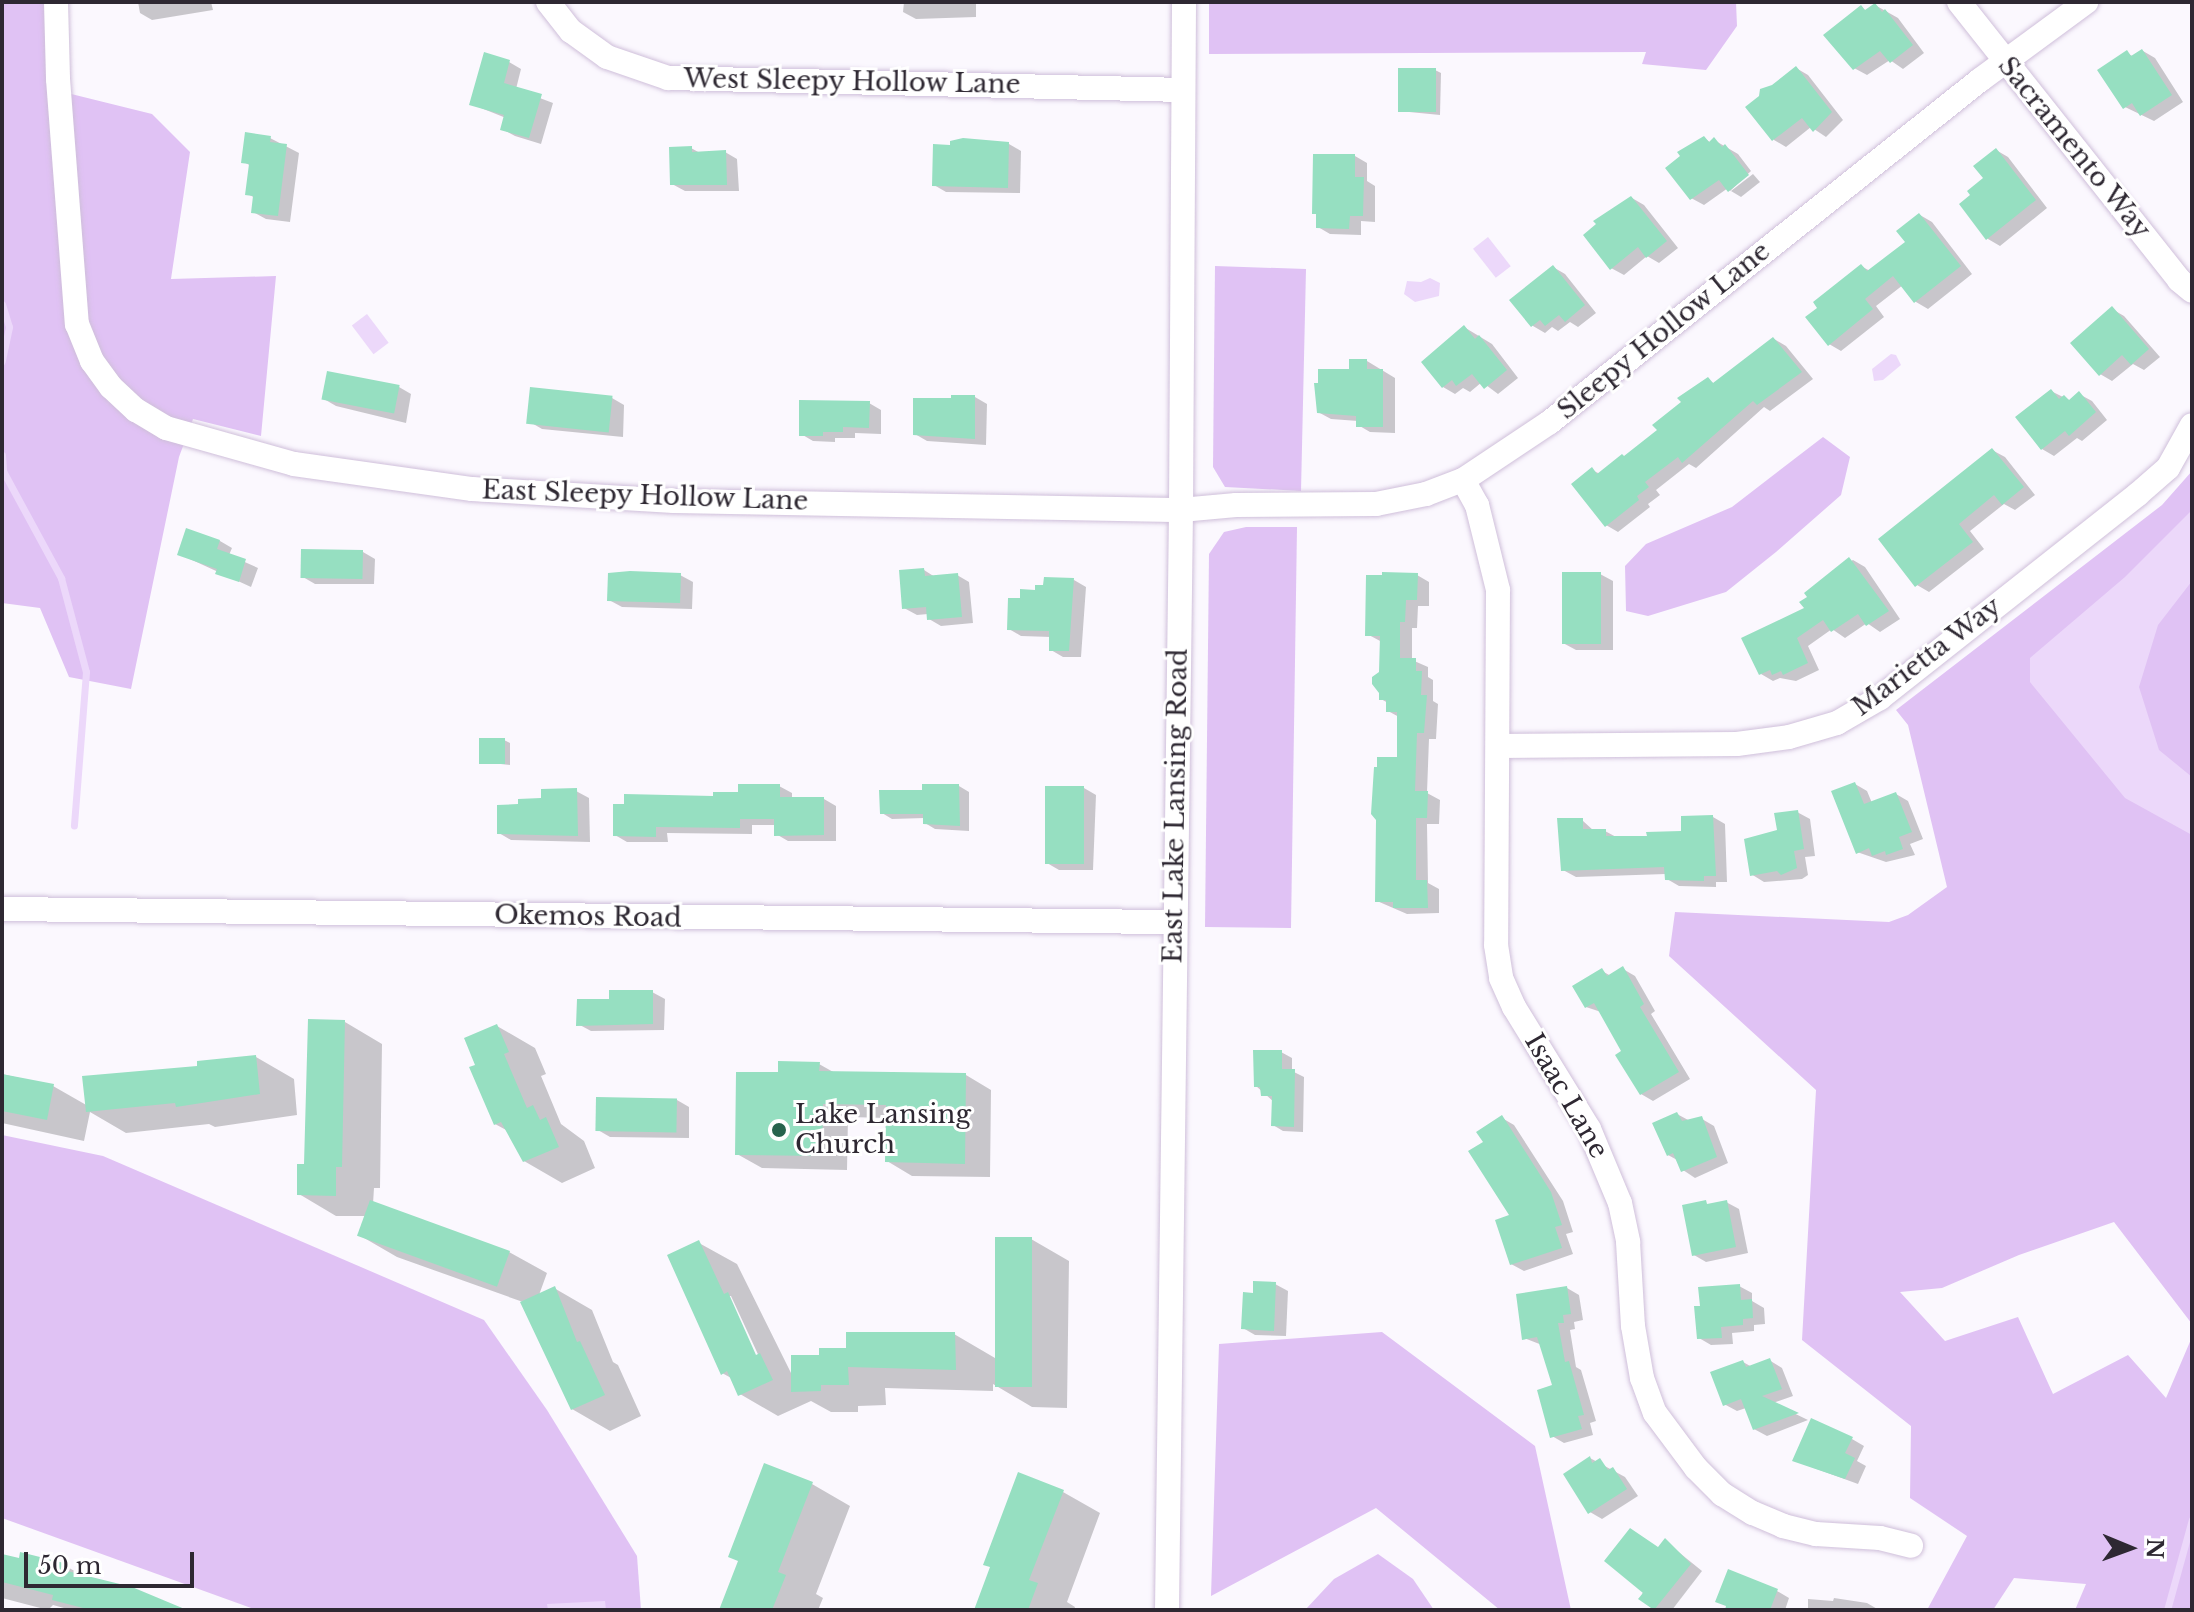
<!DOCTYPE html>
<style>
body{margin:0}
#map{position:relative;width:2194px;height:1612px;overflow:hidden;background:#fbf8fe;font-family:"Libre Baskerville",serif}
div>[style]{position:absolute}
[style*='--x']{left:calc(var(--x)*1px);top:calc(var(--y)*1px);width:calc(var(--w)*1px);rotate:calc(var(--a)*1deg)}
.green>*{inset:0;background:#e0c2f4}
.water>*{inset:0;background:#ecd8fa;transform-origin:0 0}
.shadow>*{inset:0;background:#0003}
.stream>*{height:7px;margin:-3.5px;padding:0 3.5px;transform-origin:3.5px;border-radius:3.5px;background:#ecd8fa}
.building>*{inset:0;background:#96dfc1;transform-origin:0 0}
.roads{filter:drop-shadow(0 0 2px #cfbfda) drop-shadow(0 0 2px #cfbfda)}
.minor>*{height:24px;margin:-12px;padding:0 12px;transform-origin:12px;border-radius:12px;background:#fff}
.dots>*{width:22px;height:22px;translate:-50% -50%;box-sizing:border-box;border:4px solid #fff;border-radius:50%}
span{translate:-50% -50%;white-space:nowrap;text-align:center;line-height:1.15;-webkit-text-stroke:6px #fff;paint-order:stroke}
.street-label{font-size:26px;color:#2e2832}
.poi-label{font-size:26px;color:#2e2832}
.left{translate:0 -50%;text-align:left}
.frame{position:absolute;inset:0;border:4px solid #2e2832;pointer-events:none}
.north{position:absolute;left:2090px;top:1508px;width:80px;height:80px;-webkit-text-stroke:6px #fff;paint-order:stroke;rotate:91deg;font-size:22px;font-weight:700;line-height:32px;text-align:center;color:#2e2832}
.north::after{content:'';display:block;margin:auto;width:28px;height:36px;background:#2e2832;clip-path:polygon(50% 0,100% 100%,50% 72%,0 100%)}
.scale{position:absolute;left:24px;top:1552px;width:170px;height:36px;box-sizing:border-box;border:4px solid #2e2832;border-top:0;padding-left:10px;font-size:24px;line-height:28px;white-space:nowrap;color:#2e2832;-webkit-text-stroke:6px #fff;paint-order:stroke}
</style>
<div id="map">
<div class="green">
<i style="clip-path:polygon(2px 2px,44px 2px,47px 88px,152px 114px,190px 152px,171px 279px,276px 276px,261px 436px,193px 419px,179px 457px,131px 689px,69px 677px,40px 608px,2px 603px)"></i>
<i style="clip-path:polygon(1209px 2px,1736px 2px,1737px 26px,1706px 70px,1642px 64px,1646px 52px,1209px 54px)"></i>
<i style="clip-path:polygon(1215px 266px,1306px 269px,1301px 491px,1225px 487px,1213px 467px)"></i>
<i style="clip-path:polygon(1823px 437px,1850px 457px,1841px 495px,1776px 552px,1726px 592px,1648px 616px,1626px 611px,1625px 566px,1646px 544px,1732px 507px)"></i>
<i style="clip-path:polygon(2192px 471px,2192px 1324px,2114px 1222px,2019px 1255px,1942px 1288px,1900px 1292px,1945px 1341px,2018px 1317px,2053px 1394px,2128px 1355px,2166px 1398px,2192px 1337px,2192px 1610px,2075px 1610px,2086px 1584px,2014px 1578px,1993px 1610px,1927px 1610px,1967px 1536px,1910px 1498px,1911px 1426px,1802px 1340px,1816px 1090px,1669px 956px,1675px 912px,1889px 922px,1908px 915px,1947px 887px,1908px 725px,1896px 710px,2162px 505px)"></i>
<i style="clip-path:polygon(1246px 527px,1297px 527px,1291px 928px,1205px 927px,1209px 554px,1224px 532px)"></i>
<i style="clip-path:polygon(2px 1135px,103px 1156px,484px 1320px,547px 1410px,637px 1556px,641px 1610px,257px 1610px,2px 1518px)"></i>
<i style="clip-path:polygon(1382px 1332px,1535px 1446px,1571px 1610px,1500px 1610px,1376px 1508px,1211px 1596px,1219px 1344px)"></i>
<i style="clip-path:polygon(1378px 1554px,1413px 1579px,1434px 1610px,1305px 1610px,1334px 1579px)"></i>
</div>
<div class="water">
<i style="left:1488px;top:237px;width:37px;height:19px;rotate:52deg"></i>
<i style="clip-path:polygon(1430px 278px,1440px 283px,1439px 296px,1415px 302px,1404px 294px,1407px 281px,1421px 282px)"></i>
<i style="left:367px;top:314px;width:36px;height:19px;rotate:53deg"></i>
<i style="clip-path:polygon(1891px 354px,1896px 355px,1901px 365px,1883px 380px,1874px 381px,1872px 369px)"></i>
<i style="clip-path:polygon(2192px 510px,2192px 581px,2158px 625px,2139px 687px,2159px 750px,2192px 777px,2192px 835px,2125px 798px,2030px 682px,2030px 658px,2125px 577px)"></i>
<i style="clip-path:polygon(605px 1601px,606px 1610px,548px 1610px,547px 1604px)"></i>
</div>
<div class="shadow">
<i style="clip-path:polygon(138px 2px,211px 2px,213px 10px,152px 20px,140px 13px)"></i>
<i style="clip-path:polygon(904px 2px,976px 2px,976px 17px,916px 19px,903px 12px)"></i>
<i style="clip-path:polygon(1875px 5px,1898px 18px,1924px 53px,1903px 69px,1890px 60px,1867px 75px,1854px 68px,1861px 8px,1867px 11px)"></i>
<i style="clip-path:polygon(2143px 51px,2155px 58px,2183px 102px,2154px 121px,2125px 107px,2127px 53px,2134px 57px)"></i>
<i style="clip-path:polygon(509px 62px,521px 69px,516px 89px,553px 103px,541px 144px,515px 136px,502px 129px,506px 118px,471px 104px)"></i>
<i style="clip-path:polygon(1796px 68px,1808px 75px,1843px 120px,1826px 137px,1811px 127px,1786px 147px,1774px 140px,1773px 87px)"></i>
<i style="clip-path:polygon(1435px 70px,1441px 73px,1440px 115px,1399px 111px)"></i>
<i style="clip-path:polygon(270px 138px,299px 153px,290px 222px,266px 219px,253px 212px,255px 198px,248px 194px,251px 166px,244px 162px)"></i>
<i style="clip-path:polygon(1704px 138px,1711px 143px,1714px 140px,1738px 154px,1751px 171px,1730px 191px,1728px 188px,1704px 205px,1691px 198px,1680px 152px)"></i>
<i style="clip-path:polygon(1009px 144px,1021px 151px,1020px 193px,946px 192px,934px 185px)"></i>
<i style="clip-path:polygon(691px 148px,700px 153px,725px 152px,737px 159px,739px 191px,685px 191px,672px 184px)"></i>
<i style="clip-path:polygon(1996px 150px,2008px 157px,2047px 208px,2000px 246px,1988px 239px,1961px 205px,1986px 179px)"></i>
<i style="clip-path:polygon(1355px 156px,1367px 163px,1367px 181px,1375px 186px,1375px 222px,1361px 221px,1361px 235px,1330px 234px,1318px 227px,1318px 215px,1314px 213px)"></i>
<i style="clip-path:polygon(1753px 174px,1760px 182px,1741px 197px,1731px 191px)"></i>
<i style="clip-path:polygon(1632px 198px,1644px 205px,1678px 248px,1659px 263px,1647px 256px,1624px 275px,1611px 268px)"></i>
<i style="clip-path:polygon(1920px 215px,1932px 222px,1972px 274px,1928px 309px,1916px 302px,1903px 285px,1876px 306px,1884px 317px,1841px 351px,1829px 344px,1861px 266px,1870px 271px,1907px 243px)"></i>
<i style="clip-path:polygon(1553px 267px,1565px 274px,1596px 313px,1578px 327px,1570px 322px,1558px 331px,1552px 327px,1545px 333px,1533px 326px,1512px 300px)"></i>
<i style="clip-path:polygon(2112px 309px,2124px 316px,2160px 357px,2144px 370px,2133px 364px,2112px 381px,2100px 374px)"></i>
<i style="clip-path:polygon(1464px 327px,1492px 344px,1518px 378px,1498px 394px,1482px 382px,1470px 392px,1463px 388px,1455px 394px,1443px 387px)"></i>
<i style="clip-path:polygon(1774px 339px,1786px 346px,1813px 379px,1770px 411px,1764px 407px,1696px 468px,1689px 464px,1656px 490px,1660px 495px,1648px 504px,1650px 507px,1618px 532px,1606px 525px,1592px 470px,1600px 474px,1625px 458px,1659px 431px,1708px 380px,1715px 384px)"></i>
<i style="clip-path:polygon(1367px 361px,1395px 378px,1395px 433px,1370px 432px,1358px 425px,1358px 421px,1331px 419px,1318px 412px,1320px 385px)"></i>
<i style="clip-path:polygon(399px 387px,411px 394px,406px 423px,336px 406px,324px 399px)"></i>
<i style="clip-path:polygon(2051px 391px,2071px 401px,2079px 394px,2092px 401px,2107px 420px,2082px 441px,2077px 438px,2054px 456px,2042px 449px)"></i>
<i style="clip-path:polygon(975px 397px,987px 404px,986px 445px,927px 441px,915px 434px)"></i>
<i style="clip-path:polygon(612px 398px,624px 405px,623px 437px,542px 429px,530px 422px)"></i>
<i style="clip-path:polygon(869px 403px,881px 410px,881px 434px,855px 433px,855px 438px,835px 438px,835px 442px,813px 441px,801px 434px)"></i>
<i style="clip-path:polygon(1992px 450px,2005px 457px,2035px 495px,2015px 510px,2004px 504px,1970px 531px,1984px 549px,1929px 592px,1917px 585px)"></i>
<i style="clip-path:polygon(187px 531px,220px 541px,232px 548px,229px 555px,258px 568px,251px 587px,179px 554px)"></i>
<i style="clip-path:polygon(363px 552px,375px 559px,374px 584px,315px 584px,303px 577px)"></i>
<i style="clip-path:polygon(1853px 560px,1865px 567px,1900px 619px,1880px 632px,1867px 623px,1845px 638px,1832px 629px,1808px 646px,1819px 670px,1796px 681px,1780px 678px,1773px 681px,1761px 674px,1832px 571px)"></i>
<i style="clip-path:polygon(924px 570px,935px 577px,957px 575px,969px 582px,973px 623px,941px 626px,929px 619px,928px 614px,917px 615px,904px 608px)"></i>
<i style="clip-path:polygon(1600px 574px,1613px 581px,1613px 650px,1576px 650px,1563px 643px)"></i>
<i style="clip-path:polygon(680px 575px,693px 582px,692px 609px,622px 607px,609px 600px)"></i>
<i style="clip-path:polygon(1417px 575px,1429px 582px,1429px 606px,1418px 606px,1417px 628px,1412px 628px,1412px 660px,1428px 667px,1428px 677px,1433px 680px,1433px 701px,1438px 704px,1436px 739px,1429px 739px,1427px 793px,1440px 800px,1439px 824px,1427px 824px,1428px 883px,1439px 889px,1439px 913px,1407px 914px,1377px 901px,1379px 769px,1399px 760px,1399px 717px,1388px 711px,1388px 703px,1381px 699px,1382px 642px,1367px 634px)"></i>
<i style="clip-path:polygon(1074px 580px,1086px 587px,1081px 657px,1063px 657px,1051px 650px,1051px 637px,1021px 636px,1009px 629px,1037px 592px)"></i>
<i style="clip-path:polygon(504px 740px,510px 743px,510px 765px,482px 762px)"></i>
<i style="clip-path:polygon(1855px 784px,1867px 791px,1872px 803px,1896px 794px,1908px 801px,1923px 839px,1910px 844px,1915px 855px,1886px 862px,1857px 852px)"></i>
<i style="clip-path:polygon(779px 786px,792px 793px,792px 799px,824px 799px,836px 806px,836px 841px,788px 841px,776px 834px,776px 825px,752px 825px,752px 834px,667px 833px,668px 842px,627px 842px,615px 835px,715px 798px)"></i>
<i style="clip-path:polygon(959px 786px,969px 792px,969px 831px,935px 829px,925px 823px,925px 818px,892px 819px,882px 813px,924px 792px)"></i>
<i style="clip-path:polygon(1084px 788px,1096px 795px,1093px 870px,1059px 870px,1047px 863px)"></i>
<i style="clip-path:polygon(576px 791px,589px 798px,590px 842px,511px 840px,499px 833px,520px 806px)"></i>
<i style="clip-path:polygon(1797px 812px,1810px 819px,1815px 856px,1805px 857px,1808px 875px,1802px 879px,1764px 882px,1751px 874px,1779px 832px)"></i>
<i style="clip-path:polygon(1713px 817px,1725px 824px,1727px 882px,1716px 882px,1716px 887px,1679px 886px,1667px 879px,1666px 874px,1576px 877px,1563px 870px,1582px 820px,1594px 831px,1605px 831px,1618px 838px,1649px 838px,1684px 833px)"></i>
<i style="clip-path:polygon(1623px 969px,1635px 976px,1655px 1011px,1651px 1014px,1690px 1079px,1653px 1101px,1641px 1094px,1624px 1052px,1601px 1012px,1586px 1007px,1602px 971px,1611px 976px)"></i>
<i style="clip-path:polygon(652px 992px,665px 999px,664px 1030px,591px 1031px,578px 1024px,611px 1001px)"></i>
<i style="clip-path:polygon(345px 1022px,382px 1044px,380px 1188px,374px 1188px,373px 1204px,509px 1252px,547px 1273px,539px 1295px,554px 1288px,592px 1310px,613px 1362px,618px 1365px,641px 1416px,610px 1431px,572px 1409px,523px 1302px,397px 1257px,359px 1235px,366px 1216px,336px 1216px,299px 1194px)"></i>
<i style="clip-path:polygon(497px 1026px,535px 1048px,546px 1074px,541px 1076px,561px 1124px,584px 1141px,595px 1168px,562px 1183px,524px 1161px,508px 1131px,495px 1124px,477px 1066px)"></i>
<i style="clip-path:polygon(1281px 1052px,1292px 1058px,1292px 1071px,1304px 1077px,1303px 1132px,1283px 1131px,1273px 1125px,1274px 1102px,1256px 1086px)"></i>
<i style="clip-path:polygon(256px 1057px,294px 1079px,297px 1115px,215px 1127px,209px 1124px,126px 1133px,90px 1112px,84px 1141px,2px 1123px,2px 1074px,53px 1086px,88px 1106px,199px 1068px)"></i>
<i style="clip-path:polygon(819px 1064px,835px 1073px,966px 1075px,991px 1090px,990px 1177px,912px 1176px,887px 1161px,888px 1118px,848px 1117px,847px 1170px,762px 1168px,737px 1154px,780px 1074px)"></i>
<i style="clip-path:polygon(677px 1100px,689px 1107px,689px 1138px,610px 1137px,598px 1130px)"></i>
<i style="clip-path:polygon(1677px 1114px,1690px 1121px,1702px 1119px,1714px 1126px,1728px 1163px,1695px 1178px,1683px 1170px,1679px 1161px,1668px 1155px)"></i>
<i style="clip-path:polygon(1502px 1118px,1514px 1125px,1563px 1201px,1573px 1232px,1566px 1234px,1573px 1254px,1524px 1271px,1511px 1264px,1512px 1216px,1486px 1142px)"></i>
<i style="clip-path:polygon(1726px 1202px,1739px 1209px,1748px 1253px,1706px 1262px,1694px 1255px)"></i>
<i style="clip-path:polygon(evenodd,1031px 1239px,1069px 1261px,1067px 1408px,1032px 1407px,993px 1384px,993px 1391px,885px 1388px,886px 1405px,858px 1406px,858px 1412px,831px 1412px,811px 1401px,778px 1416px,740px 1394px,733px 1379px,722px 1373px,699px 1243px,737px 1264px,793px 1377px,820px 1357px,954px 1334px,995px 1358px,1031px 1239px,727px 1296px,731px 1296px,762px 1363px,759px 1365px,727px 1296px)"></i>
<i style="clip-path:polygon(1275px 1284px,1288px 1291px,1286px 1336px,1255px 1335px,1243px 1328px,1255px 1295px)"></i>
<i style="clip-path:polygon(1739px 1286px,1752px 1293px,1752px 1301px,1764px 1308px,1765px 1324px,1754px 1325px,1754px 1331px,1732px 1333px,1733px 1344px,1711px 1345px,1699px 1338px,1702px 1308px)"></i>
<i style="clip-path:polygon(1567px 1288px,1579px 1295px,1583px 1320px,1574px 1322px,1575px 1329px,1570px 1330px,1576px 1367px,1581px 1370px,1596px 1421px,1590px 1423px,1593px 1435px,1564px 1443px,1552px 1436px,1554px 1387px,1542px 1345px,1524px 1338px)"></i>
<i style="clip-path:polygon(1769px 1360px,1782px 1368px,1793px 1396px,1773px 1403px,1808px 1420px,1767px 1436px,1754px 1429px,1746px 1408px,1737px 1411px,1724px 1404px,1743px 1362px,1752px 1367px)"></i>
<i style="clip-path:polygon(1852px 1439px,1864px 1446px,1857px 1461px,1866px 1466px,1858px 1484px,1795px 1461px)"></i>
<i style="clip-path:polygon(1590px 1458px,1625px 1477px,1638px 1496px,1602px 1519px,1590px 1512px)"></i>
<i style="clip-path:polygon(812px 1484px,850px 1506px,816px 1594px,823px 1598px,818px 1610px,722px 1610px)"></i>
<i style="clip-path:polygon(1063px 1492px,1100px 1513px,1067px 1602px,1075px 1607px,1074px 1610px,976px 1610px)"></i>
<i style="clip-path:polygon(1665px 1541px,1702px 1571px,1672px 1610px,1654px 1610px,1640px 1599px)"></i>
<i style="clip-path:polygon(2px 1556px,64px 1565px,85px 1577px,188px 1610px,71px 1610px,53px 1605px,48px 1610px,2px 1598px)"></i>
<i style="clip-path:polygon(1777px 1591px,1789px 1598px,1785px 1610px,1727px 1610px)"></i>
<i style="clip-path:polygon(1834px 1598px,1867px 1603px,1879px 1610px,1808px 1610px,1808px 1599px,1833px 1601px)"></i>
</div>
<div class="stream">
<i style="--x:2;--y:304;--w:24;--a:73"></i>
<i style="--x:9;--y:327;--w:35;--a:102"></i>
<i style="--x:2;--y:455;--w:16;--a:86"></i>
<i style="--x:3;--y:471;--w:122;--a:61.5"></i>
<i style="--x:61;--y:578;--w:97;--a:75.1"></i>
<i style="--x:86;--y:672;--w:154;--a:94.5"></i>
<i style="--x:2167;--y:1610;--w:94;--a:-74.6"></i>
</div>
<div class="building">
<i style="clip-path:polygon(1875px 3px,1882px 12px,1885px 9px,1913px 45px,1890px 63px,1880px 51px,1853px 70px,1823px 35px,1861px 5px,1865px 10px)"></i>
<i style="clip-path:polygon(2142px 49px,2172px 95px,2140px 116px,2132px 103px,2123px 109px,2097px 70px,2127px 50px,2131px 56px)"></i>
<i style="clip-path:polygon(484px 52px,510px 60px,504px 83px,542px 94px,529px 138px,500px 130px,504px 115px,469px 105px)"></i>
<i style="clip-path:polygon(1796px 66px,1832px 112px,1813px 132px,1802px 118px,1772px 141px,1745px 107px,1759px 96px,1760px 89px,1772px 85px)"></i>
<i style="left:1398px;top:68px;width:38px;height:44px"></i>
<i style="clip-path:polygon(245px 132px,271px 136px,270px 142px,287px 144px,278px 216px,251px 213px,253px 196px,245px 195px,249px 164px,241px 163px)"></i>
<i style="clip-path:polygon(1704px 136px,1709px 142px,1714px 137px,1722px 147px,1725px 144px,1749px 175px,1728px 192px,1719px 180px,1690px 200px,1665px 168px,1680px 156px,1677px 152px)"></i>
<i style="clip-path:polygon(963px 138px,1009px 142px,1008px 188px,932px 186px,933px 144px,950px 145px,950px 141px)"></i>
<i style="clip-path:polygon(692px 146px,692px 152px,726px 150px,727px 185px,670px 185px,669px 147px)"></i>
<i style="clip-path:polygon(1996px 148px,2036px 200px,1986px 240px,1959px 204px,1970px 195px,1967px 191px,1983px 178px,1973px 166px)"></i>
<i style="clip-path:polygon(1313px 154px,1355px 154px,1355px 177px,1364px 177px,1363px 216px,1350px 216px,1349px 229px,1316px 228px,1316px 214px,1312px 214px)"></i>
<i style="clip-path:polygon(1631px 196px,1667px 241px,1646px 258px,1638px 247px,1610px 270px,1583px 235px,1596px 224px,1593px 221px)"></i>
<i style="clip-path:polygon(1919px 213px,1961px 266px,1914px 303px,1893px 276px,1865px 299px,1873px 309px,1828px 346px,1805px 317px,1817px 308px,1813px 302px,1861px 264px,1867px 271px,1905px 242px,1896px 231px)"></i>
<i style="clip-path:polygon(1553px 265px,1585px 305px,1565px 322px,1559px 315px,1545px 326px,1540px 320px,1531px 327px,1509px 300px)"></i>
<i style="clip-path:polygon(2112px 306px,2149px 349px,2131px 365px,2122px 355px,2099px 376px,2070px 343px)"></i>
<i style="clip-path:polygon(1464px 325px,1475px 339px,1479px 335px,1507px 370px,1484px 389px,1472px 374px,1456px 386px,1452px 380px,1442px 388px,1421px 362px)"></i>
<i style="clip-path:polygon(1773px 337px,1802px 372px,1757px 405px,1753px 401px,1682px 463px,1678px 457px,1645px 482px,1649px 487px,1637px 496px,1639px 500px,1605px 527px,1571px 484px,1592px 467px,1597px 474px,1622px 454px,1624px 456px,1657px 430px,1652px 425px,1681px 402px,1677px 398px,1708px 377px,1713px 383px)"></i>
<i style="clip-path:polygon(1349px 359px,1367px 359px,1367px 369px,1383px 369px,1383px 427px,1356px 427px,1356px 416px,1317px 413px,1314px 383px,1318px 383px,1318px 369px,1349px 369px)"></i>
<i style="left:327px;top:371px;width:74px;height:29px;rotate:11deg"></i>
<i style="left:530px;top:387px;width:83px;height:37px;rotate:6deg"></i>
<i style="clip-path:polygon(2051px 389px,2059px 399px,2064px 395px,2069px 400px,2079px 391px,2096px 412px,2069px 436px,2065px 431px,2041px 450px,2015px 417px)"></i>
<i style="clip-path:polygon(951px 395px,975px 395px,975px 439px,913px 435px,913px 398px,951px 398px)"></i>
<i style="clip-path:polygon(799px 400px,870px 401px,869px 428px,843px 427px,843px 432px,823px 432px,823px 436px,799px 436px)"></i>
<i style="clip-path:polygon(1992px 448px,2024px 487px,2002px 505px,1994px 495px,1959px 524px,1973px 542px,1915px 587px,1878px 539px)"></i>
<i style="clip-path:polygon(186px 528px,220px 540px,217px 549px,246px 559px,239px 582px,215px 574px,217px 569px,177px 555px)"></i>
<i style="left:301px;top:549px;width:62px;height:29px;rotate:1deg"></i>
<i style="clip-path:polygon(1849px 557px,1889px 611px,1866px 626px,1858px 614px,1831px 632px,1823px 620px,1797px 638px,1808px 663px,1783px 675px,1781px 671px,1772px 675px,1770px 670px,1759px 675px,1741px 638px,1804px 608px,1799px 602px,1807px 597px,1804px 593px)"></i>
<i style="clip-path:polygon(924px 568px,925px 576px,958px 573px,962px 617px,927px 620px,926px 607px,902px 609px,899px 570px)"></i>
<i style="clip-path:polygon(630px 571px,681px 573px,680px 603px,607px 601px,608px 573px)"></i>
<i style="clip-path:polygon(1382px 572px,1418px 573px,1417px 600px,1406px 600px,1405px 622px,1400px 622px,1400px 658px,1416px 658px,1416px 671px,1422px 671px,1421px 695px,1427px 695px,1424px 733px,1417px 733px,1415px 791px,1428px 791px,1427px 818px,1416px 818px,1416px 880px,1427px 880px,1428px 908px,1393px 908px,1393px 902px,1375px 902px,1376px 820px,1371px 814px,1374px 767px,1377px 767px,1377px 757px,1397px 757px,1397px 712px,1386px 712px,1386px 700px,1379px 700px,1379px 693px,1372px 684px,1372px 677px,1379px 672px,1380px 636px,1365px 636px,1366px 575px,1382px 575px)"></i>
<i style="left:1601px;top:572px;width:72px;height:39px;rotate:90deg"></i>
<i style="clip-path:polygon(1044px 577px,1074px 578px,1069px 651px,1049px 651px,1049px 631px,1007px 630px,1008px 598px,1020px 598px,1020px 589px,1035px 590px,1035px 585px,1043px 585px)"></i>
<i style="left:479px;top:738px;width:26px;height:26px"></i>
<i style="clip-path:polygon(1855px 782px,1864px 804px,1896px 792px,1912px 832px,1899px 837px,1903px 849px,1886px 855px,1885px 851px,1872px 856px,1869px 848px,1856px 854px,1831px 791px)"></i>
<i style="clip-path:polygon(738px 784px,780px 784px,780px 797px,824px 797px,824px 835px,774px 836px,774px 819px,740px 819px,740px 828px,656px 827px,656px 837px,613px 836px,613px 804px,624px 804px,624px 794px,713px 796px,713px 792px,738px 792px)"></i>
<i style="clip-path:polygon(922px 784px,959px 784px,960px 826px,923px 824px,923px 814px,880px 814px,879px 790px,922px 790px)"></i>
<i style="left:1045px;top:786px;width:39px;height:78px"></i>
<i style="clip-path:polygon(577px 788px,578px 836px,497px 834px,497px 805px,518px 804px,518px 799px,541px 798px,541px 789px)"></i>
<i style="clip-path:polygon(1798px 810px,1804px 849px,1794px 851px,1797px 868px,1781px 875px,1777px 871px,1750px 876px,1744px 839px,1777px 830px,1774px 813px)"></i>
<i style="clip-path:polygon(1713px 815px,1716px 876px,1704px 876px,1704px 881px,1665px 880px,1664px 867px,1561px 871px,1557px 818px,1583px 818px,1583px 829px,1606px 829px,1606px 836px,1647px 836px,1646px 832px,1681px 831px,1681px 816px)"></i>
<i style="clip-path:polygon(1623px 966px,1644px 1004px,1640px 1007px,1679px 1072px,1640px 1095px,1615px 1055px,1621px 1051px,1594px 1003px,1585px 1008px,1572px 986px,1602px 968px,1607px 976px)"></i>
<i style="clip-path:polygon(609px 990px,653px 990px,653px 1024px,576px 1026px,577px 999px,609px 999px)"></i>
<i style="clip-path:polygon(308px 1019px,345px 1020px,342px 1167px,336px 1167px,336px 1196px,297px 1195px,297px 1164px,304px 1164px)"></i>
<i style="clip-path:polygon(497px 1024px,509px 1052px,504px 1054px,527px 1108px,533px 1105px,540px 1120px,546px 1117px,559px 1147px,523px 1162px,501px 1122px,494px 1125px,469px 1067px,475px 1065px,464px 1038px)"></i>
<i style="clip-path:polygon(1253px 1050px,1282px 1050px,1282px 1069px,1295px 1069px,1294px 1127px,1271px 1126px,1272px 1096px,1261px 1096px,1260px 1087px,1254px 1087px)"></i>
<i style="clip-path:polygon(256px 1055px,260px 1094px,176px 1107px,175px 1103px,86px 1112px,82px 1076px,197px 1066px,197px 1061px)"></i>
<i style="clip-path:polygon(778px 1061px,820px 1062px,819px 1071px,966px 1073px,965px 1164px,885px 1162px,886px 1105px,823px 1104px,822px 1156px,735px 1155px,736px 1072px,778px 1072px)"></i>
<i style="clip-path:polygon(2px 1074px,54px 1084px,47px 1120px,2px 1111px)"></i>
<i style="left:596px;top:1097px;width:81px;height:34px;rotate:1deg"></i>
<i style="clip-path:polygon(1677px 1112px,1682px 1121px,1702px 1116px,1717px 1157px,1681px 1172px,1673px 1153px,1667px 1156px,1652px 1123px)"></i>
<i style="clip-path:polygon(1502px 1115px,1551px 1192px,1562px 1225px,1555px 1227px,1562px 1248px,1510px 1265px,1495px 1220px,1509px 1215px,1468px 1151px,1483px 1142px,1476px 1132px)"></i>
<i style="left:370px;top:1200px;width:149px;height:38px;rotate:20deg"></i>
<i style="clip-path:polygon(1706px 1200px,1707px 1204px,1727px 1200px,1736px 1247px,1692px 1256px,1682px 1205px)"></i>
<i style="left:995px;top:1237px;width:37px;height:150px"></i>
<i style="clip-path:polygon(699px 1240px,724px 1294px,728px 1292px,756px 1355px,760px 1353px,773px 1380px,738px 1396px,727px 1371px,721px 1375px,667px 1255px)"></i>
<i style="clip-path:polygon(1253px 1281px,1276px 1282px,1274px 1331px,1241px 1329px,1243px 1292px,1253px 1293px)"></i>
<i style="clip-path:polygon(1740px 1284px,1741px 1300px,1752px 1299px,1753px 1318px,1743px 1319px,1743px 1325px,1721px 1327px,1722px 1338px,1697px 1339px,1694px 1306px,1700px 1306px,1698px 1287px)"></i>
<i style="clip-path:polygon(555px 1286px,577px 1342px,580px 1341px,605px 1395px,571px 1410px,520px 1302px)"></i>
<i style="clip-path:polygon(1567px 1286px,1571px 1314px,1563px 1315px,1564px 1323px,1558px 1323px,1565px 1362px,1569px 1361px,1584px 1415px,1578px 1416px,1582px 1429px,1550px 1438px,1537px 1390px,1552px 1385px,1537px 1337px,1522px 1340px,1516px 1294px)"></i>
<i style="clip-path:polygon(846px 1332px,955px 1332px,956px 1370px,848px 1367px,849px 1385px,821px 1385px,821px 1391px,791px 1392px,791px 1355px,819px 1355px,819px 1348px,846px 1348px)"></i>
<i style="clip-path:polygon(1770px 1358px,1782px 1389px,1762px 1396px,1799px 1413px,1753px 1430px,1741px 1399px,1723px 1406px,1710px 1372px,1743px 1360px,1746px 1367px)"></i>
<i style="clip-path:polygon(1811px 1418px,1853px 1437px,1845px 1453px,1855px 1458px,1845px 1479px,1792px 1461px)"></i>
<i style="clip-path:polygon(1590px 1456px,1592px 1463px,1600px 1458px,1608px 1470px,1613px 1467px,1627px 1489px,1588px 1514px,1563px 1474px)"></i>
<i style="clip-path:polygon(764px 1463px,813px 1482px,778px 1572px,786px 1575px,772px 1610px,719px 1610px,738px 1561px,728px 1557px)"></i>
<i style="clip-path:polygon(1018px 1472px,1064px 1490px,1029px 1580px,1038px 1583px,1028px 1610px,974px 1610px,990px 1567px,983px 1565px)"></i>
<i style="clip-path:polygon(1630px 1528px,1658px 1547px,1665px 1538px,1691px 1564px,1654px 1610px,1638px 1599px,1643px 1593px,1604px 1561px)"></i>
<i style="clip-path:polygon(20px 1552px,64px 1563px,63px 1570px,132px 1587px,187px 1610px,91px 1610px,52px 1600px,53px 1595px,2px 1582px,2px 1554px,19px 1558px)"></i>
<i style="clip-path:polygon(1728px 1569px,1778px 1589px,1770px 1610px,1725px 1610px,1726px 1606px,1715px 1602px)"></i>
</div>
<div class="roads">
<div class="minor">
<i style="--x:56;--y:2;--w:77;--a:88.5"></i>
<i style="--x:58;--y:79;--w:246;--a:85.6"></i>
<i style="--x:77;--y:324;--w:40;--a:68"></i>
<i style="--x:92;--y:361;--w:32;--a:54"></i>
<i style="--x:111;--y:387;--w:34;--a:43"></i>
<i style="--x:136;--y:410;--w:35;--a:31"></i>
<i style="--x:166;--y:428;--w:133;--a:15.7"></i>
<i style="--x:294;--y:464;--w:180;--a:8"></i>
<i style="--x:472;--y:489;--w:202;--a:3.4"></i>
<i style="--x:674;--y:501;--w:507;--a:1.02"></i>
<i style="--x:1181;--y:510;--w:55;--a:-5.2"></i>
<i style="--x:1236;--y:505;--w:140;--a:-0.4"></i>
<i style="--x:1376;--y:504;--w:51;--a:-11.3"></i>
<i style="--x:1426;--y:494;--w:40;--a:-21"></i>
<i style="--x:1463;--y:480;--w:105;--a:-33.7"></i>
<i style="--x:1550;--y:422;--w:549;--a:-38.5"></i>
<i style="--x:1980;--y:80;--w:132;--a:-36.3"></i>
<i style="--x:548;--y:2;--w:37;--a:52"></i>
<i style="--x:571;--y:31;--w:44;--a:35.8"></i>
<i style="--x:607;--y:57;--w:65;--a:19"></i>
<i style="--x:668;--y:78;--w:515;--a:1.33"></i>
<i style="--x:1959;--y:2;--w:355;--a:51.6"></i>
<i style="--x:2179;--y:280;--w:17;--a:40"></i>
<i style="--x:1463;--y:480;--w:29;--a:61"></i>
<i style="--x:1477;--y:505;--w:88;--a:76.1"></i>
<i style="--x:1498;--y:590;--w:355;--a:90.3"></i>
<i style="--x:1496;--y:945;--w:33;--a:81"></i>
<i style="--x:1501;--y:978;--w:32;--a:66"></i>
<i style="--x:1514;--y:1007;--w:143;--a:58.4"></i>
<i style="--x:1589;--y:1129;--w:80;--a:67.3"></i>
<i style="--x:1620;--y:1203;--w:40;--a:78"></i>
<i style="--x:1628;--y:1242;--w:84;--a:86.6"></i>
<i style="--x:1633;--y:1326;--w:53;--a:80.2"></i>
<i style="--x:1642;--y:1378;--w:37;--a:70"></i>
<i style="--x:1655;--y:1413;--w:69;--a:53.3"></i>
<i style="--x:1696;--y:1468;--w:37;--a:45"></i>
<i style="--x:1722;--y:1494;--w:36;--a:32"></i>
<i style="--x:1753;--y:1513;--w:33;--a:23"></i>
<i style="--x:1783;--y:1526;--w:34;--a:14"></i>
<i style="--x:1816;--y:1534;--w:64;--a:3.6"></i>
<i style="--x:1880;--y:1538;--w:32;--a:14"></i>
<i style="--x:1499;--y:746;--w:238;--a:-0.5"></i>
<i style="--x:1737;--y:744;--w:52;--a:-7.7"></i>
<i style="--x:1789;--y:737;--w:50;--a:-16.3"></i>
<i style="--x:1837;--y:723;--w:50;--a:-30.2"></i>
<i style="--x:1880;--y:698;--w:328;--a:-38.3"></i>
<i style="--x:2137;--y:495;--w:41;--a:-41.1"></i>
<i style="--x:2168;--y:468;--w:49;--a:-60.8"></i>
<i style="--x:2;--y:909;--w:1172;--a:0.64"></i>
<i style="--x:1167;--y:1610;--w:1100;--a:-89.27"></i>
<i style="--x:1181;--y:510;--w:508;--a:-89.66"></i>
</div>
</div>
<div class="dots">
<i style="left:779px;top:1130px;background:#27634d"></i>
</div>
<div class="street-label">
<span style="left:852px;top:82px;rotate:1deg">West Sleepy Hollow Lane</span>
<span style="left:2074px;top:148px;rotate:51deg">Sacramento Way</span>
<span style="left:1664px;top:331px;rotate:-39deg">Sleepy Hollow Lane</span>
<span style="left:645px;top:496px;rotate:2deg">East Sleepy Hollow Lane</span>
<span style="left:1927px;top:657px;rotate:-37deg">Marietta Way</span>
<span style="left:1176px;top:806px;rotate:-89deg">East Lake Lansing Road</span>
<span style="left:588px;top:917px;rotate:1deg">Okemos Road</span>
<span style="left:1566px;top:1096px;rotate:60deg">Isaac Lane</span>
</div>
<div class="poi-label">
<span class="left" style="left:795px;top:1130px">Lake Lansing<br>Church</span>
</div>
<div class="frame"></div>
<div class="north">N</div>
<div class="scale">50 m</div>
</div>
